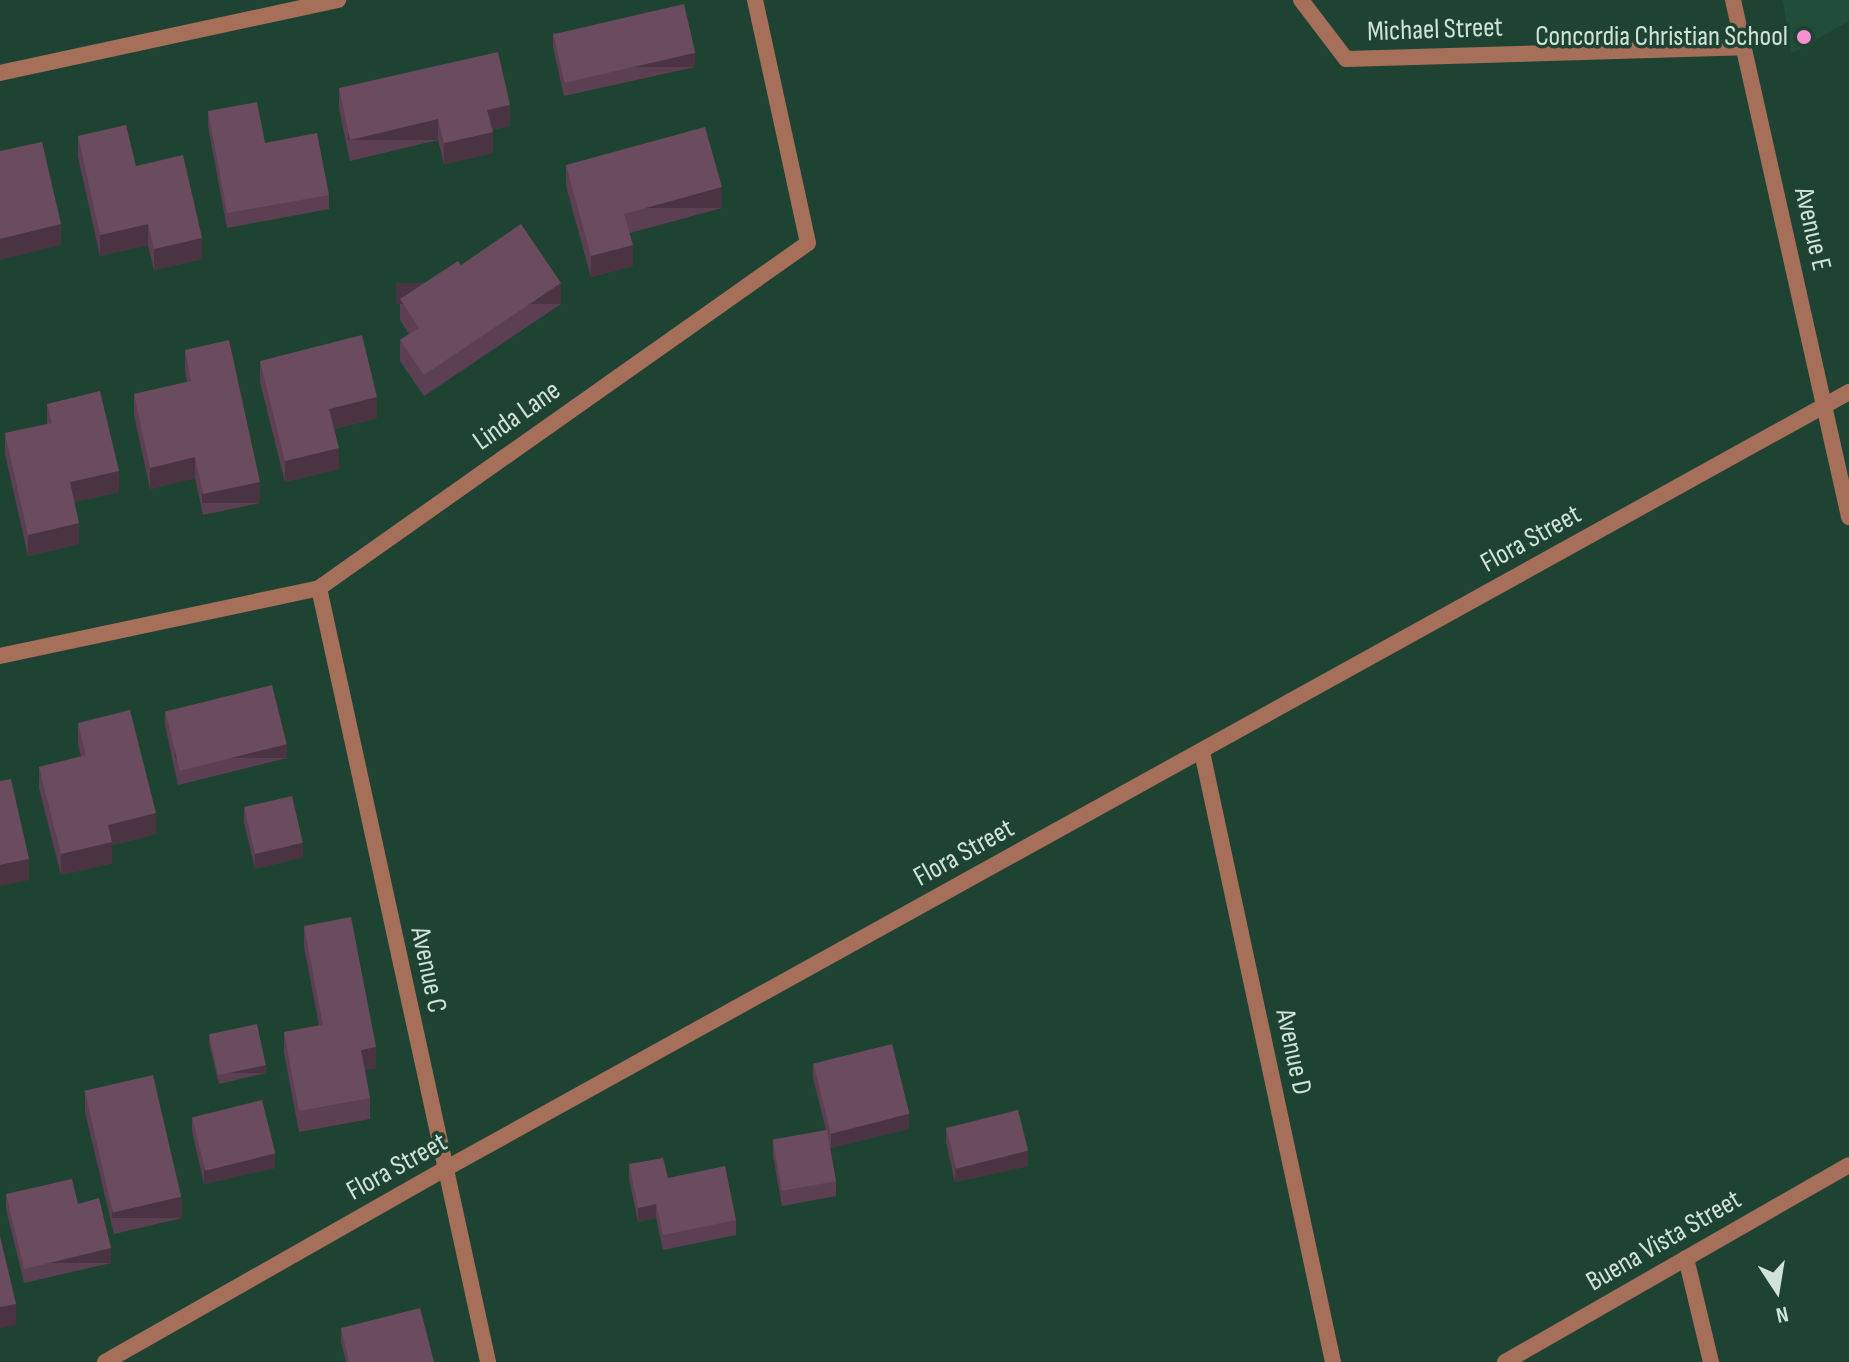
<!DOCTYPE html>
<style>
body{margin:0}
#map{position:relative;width:1849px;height:1362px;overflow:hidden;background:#1f4333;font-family:"Sofia Sans Condensed",sans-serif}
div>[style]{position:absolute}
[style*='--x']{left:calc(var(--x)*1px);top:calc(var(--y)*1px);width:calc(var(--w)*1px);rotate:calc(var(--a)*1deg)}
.built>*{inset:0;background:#214e3a}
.lane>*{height:16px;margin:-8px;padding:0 8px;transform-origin:8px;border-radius:8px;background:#a56f59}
.street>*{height:16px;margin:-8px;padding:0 8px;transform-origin:8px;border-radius:8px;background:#a56f59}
.wall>*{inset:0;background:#5c4051}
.shaded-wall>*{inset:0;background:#4b3442;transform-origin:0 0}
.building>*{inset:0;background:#6b4b5e;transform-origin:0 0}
.dots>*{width:22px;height:22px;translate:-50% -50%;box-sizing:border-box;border:4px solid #1f4333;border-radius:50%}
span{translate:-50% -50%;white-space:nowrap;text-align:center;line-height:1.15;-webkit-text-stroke:7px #1f4333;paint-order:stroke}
.street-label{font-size:28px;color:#cfe3d8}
.poi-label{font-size:28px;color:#cfe3d8}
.right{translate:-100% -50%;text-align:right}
.north{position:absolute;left:1737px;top:1250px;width:80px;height:80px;-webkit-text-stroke:6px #1f4333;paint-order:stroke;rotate:168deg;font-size:22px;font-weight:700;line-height:32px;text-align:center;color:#cfe3d8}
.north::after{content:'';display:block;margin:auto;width:28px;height:36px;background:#cfe3d8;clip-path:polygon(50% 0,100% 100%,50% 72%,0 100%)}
</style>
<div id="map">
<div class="built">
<i style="clip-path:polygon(1783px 0,1849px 0,1849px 21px,1791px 54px)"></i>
</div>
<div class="lane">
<i style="--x:1686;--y:1258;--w:107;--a:76.5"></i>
</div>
<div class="street">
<i style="--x:1301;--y:0;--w:74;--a:52.7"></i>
<i style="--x:1346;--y:59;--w:398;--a:-1.7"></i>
<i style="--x:1733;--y:0;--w:530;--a:77.35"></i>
<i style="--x:0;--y:73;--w:346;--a:-12.2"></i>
<i style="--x:319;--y:588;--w:792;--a:77.68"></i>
<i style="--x:0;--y:656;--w:326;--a:-12"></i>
<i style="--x:319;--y:588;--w:598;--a:-35.2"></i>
<i style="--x:808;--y:243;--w:249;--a:-102.3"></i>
<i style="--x:1202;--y:752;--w:624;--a:77.88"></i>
<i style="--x:105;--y:1362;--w:391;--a:-29.6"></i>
<i style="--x:445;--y:1169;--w:1605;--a:-28.96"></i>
<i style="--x:1505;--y:1362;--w:396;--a:-29.8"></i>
</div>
<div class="wall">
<i style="clip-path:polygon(553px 33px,695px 67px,564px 96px,553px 47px)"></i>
<i style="clip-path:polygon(339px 88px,510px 126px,492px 130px,493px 153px,444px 164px,438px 140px,350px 161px,339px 109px)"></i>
<i style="clip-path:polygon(208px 111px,265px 143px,329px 195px,329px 209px,227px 228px,208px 126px)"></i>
<i style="clip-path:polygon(78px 136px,136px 166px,202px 259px,154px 270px,148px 245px,100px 256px,78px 157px)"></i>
<i style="clip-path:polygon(566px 165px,722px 208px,630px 233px,633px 266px,591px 277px,566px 186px)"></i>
<i style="clip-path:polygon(461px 265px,561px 304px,424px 396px,400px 361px,400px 340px,409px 334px,400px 320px,400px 299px)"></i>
<i style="clip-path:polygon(185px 350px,260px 503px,203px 515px,195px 478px,150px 489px,134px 415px,134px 394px,187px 382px,185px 371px)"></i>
<i style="clip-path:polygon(260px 361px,377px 418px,334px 429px,339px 469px,285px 482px,260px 382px)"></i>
<i style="clip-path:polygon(47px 404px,119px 492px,74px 502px,79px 544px,28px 556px,5px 454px,5px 433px,47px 424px)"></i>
<i style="clip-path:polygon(165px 711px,287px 758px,178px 785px,165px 725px)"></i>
<i style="clip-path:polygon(78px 723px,156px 834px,112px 845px,112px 863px,61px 875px,39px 788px,39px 767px,81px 757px,78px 744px)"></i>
<i style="clip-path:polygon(244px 808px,303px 857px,255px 869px,244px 822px)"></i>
<i style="clip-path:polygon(304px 926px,376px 1068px,365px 1070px,370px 1098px,370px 1119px,299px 1132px,284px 1053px,284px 1032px,319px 1025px,304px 947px)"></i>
<i style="clip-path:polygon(209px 1036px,266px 1073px,219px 1084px,209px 1043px)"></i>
<i style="clip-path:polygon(813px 1064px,909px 1129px,830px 1148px,836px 1181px,836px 1196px,782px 1206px,773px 1155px,773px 1140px,826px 1130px,813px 1078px)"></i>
<i style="clip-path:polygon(85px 1091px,182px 1218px,114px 1234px,85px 1112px)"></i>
<i style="clip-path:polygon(192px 1117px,275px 1168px,204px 1184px,192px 1131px)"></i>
<i style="clip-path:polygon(946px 1127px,1028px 1166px,955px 1182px,946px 1142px)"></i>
<i style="clip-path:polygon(629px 1164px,668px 1178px,736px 1220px,736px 1235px,663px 1250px,656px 1218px,638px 1222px,629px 1179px)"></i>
<i style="clip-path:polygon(6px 1194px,78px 1204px,111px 1263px,24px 1283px,6px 1209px)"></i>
<i style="clip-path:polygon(341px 1328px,434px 1362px,346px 1362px,341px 1342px)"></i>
</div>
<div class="shaded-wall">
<i style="left:695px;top:53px;width:14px;height:134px;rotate:90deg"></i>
<i style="clip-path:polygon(510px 105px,510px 126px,487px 131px,487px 110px)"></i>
<i style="left:438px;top:119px;width:21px;height:90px;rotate:90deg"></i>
<i style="clip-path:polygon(493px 132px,493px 153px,444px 164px,444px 143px)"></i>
<i style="left:722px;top:187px;width:21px;height:102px;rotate:90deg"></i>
<i style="clip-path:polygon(61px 224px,61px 245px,0 260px,0 239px)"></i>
<i style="clip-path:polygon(148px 224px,148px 245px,100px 256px,100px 235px)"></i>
<i style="clip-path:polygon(202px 238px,202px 259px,154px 270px,154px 249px)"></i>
<i style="clip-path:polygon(633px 245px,633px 266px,591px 277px,591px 256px)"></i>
<i style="left:561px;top:283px;width:21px;height:165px;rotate:90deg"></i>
<i style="clip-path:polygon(377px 397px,377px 418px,329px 430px,329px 409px)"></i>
<i style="clip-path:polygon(339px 448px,339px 469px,285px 482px,285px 461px)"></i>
<i style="clip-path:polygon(195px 457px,195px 478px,150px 489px,150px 468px)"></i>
<i style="clip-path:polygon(119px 471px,119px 492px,70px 503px,70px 482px)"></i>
<i style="left:260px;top:482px;width:21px;height:58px;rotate:90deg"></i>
<i style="clip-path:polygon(79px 523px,79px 544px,28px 556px,28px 535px)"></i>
<i style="left:287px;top:744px;width:14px;height:112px;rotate:90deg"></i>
<i style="clip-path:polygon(156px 813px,156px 834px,112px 845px,112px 863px,61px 875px,61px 854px,108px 825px)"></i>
<i style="clip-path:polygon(303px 843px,303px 857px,255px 869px,255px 854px)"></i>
<i style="clip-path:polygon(29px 859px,29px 880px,0 886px,0 865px)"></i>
<i style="clip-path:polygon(376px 1047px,376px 1068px,361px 1071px,361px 1050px)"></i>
<i style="left:266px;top:1065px;width:8px;height:48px;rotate:90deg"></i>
<i style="clip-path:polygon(909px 1114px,909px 1129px,831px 1148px,831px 1134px)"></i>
<i style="clip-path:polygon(1028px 1151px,1028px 1166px,955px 1182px,955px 1168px)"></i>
<i style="clip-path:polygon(275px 1153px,275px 1168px,204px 1184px,204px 1170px)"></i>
<i style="left:182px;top:1197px;width:21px;height:70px;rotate:90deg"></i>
<i style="clip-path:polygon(656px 1204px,656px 1218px,638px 1222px,638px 1208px)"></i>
<i style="left:111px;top:1248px;width:15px;height:89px;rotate:90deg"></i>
<i style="clip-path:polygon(16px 1304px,16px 1325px,0 1328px,0 1307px)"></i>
</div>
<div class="building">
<i style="left:684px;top:4px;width:50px;height:134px;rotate:77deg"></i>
<i style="clip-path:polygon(498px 52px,510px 105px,487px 110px,493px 132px,444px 143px,438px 119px,350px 140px,339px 88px)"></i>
<i style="clip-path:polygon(257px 102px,265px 143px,317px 133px,329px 195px,227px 213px,208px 111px)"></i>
<i style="clip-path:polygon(126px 125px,136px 166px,183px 155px,202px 238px,154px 249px,148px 224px,100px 235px,78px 136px)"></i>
<i style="clip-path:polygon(705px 127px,722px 187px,624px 214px,633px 245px,591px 256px,566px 165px)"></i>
<i style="clip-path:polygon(42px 142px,61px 224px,0 239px,0 151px)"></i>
<i style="clip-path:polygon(521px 224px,561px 283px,424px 375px,400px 340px,419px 328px,400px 299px,458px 261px,461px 265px)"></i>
<i style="clip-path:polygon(362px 335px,377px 397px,329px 409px,339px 448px,285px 461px,260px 361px)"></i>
<i style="clip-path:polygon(229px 340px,260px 482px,203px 494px,195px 457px,150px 468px,134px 394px,191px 381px,185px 350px)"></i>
<i style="clip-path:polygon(100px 391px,119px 471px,70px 482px,79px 523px,28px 535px,5px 433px,52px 423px,47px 404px)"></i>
<i style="left:272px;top:685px;width:61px;height:110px;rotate:76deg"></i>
<i style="clip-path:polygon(130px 710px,156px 813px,108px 825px,112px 842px,61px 854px,39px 767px,86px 755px,78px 723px)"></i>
<i style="clip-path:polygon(11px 779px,29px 859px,0 865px,0 781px)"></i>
<i style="left:292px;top:796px;width:48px;height:49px;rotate:77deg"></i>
<i style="clip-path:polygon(351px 917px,376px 1047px,361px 1050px,370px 1098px,299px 1111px,284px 1032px,323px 1025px,304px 926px)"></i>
<i style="left:257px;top:1024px;width:42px;height:49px;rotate:78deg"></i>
<i style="left:892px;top:1044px;width:72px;height:81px;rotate:76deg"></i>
<i style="left:153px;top:1075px;width:125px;height:70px;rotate:77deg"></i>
<i style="left:262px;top:1100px;width:55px;height:72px;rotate:76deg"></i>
<i style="left:1018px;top:1110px;width:42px;height:74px;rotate:76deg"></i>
<i style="left:827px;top:1130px;width:52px;height:55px;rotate:80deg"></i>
<i style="clip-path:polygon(663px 1158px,668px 1178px,725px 1166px,736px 1220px,663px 1235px,656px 1204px,638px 1208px,629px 1164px)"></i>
<i style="clip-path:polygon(72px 1179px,78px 1204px,99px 1198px,111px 1248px,24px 1269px,6px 1194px)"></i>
<i style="clip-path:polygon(0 1236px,16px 1304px,0 1307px)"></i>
<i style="clip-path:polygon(420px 1308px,434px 1362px,349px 1362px,341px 1328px)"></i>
</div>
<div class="dots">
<i style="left:1804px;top:37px;background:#f690d1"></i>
</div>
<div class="street-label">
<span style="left:1435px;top:30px;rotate:-2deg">Michael Street</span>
<span style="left:1812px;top:229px;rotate:77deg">Avenue E</span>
<span style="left:517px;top:416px;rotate:-35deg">Linda Lane</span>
<span style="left:1531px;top:539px;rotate:-29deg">Flora Street</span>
<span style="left:964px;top:853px;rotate:-29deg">Flora Street</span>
<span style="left:428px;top:970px;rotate:78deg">Avenue C</span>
<span style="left:1293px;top:1052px;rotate:78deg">Avenue D</span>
<span style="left:397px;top:1167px;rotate:-29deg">Flora Street</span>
<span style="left:1664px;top:1241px;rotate:-30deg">Buena Vista Street</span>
</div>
<div class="poi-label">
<span class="right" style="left:1788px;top:37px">Concordia Christian School</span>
</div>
<div class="north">N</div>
</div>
